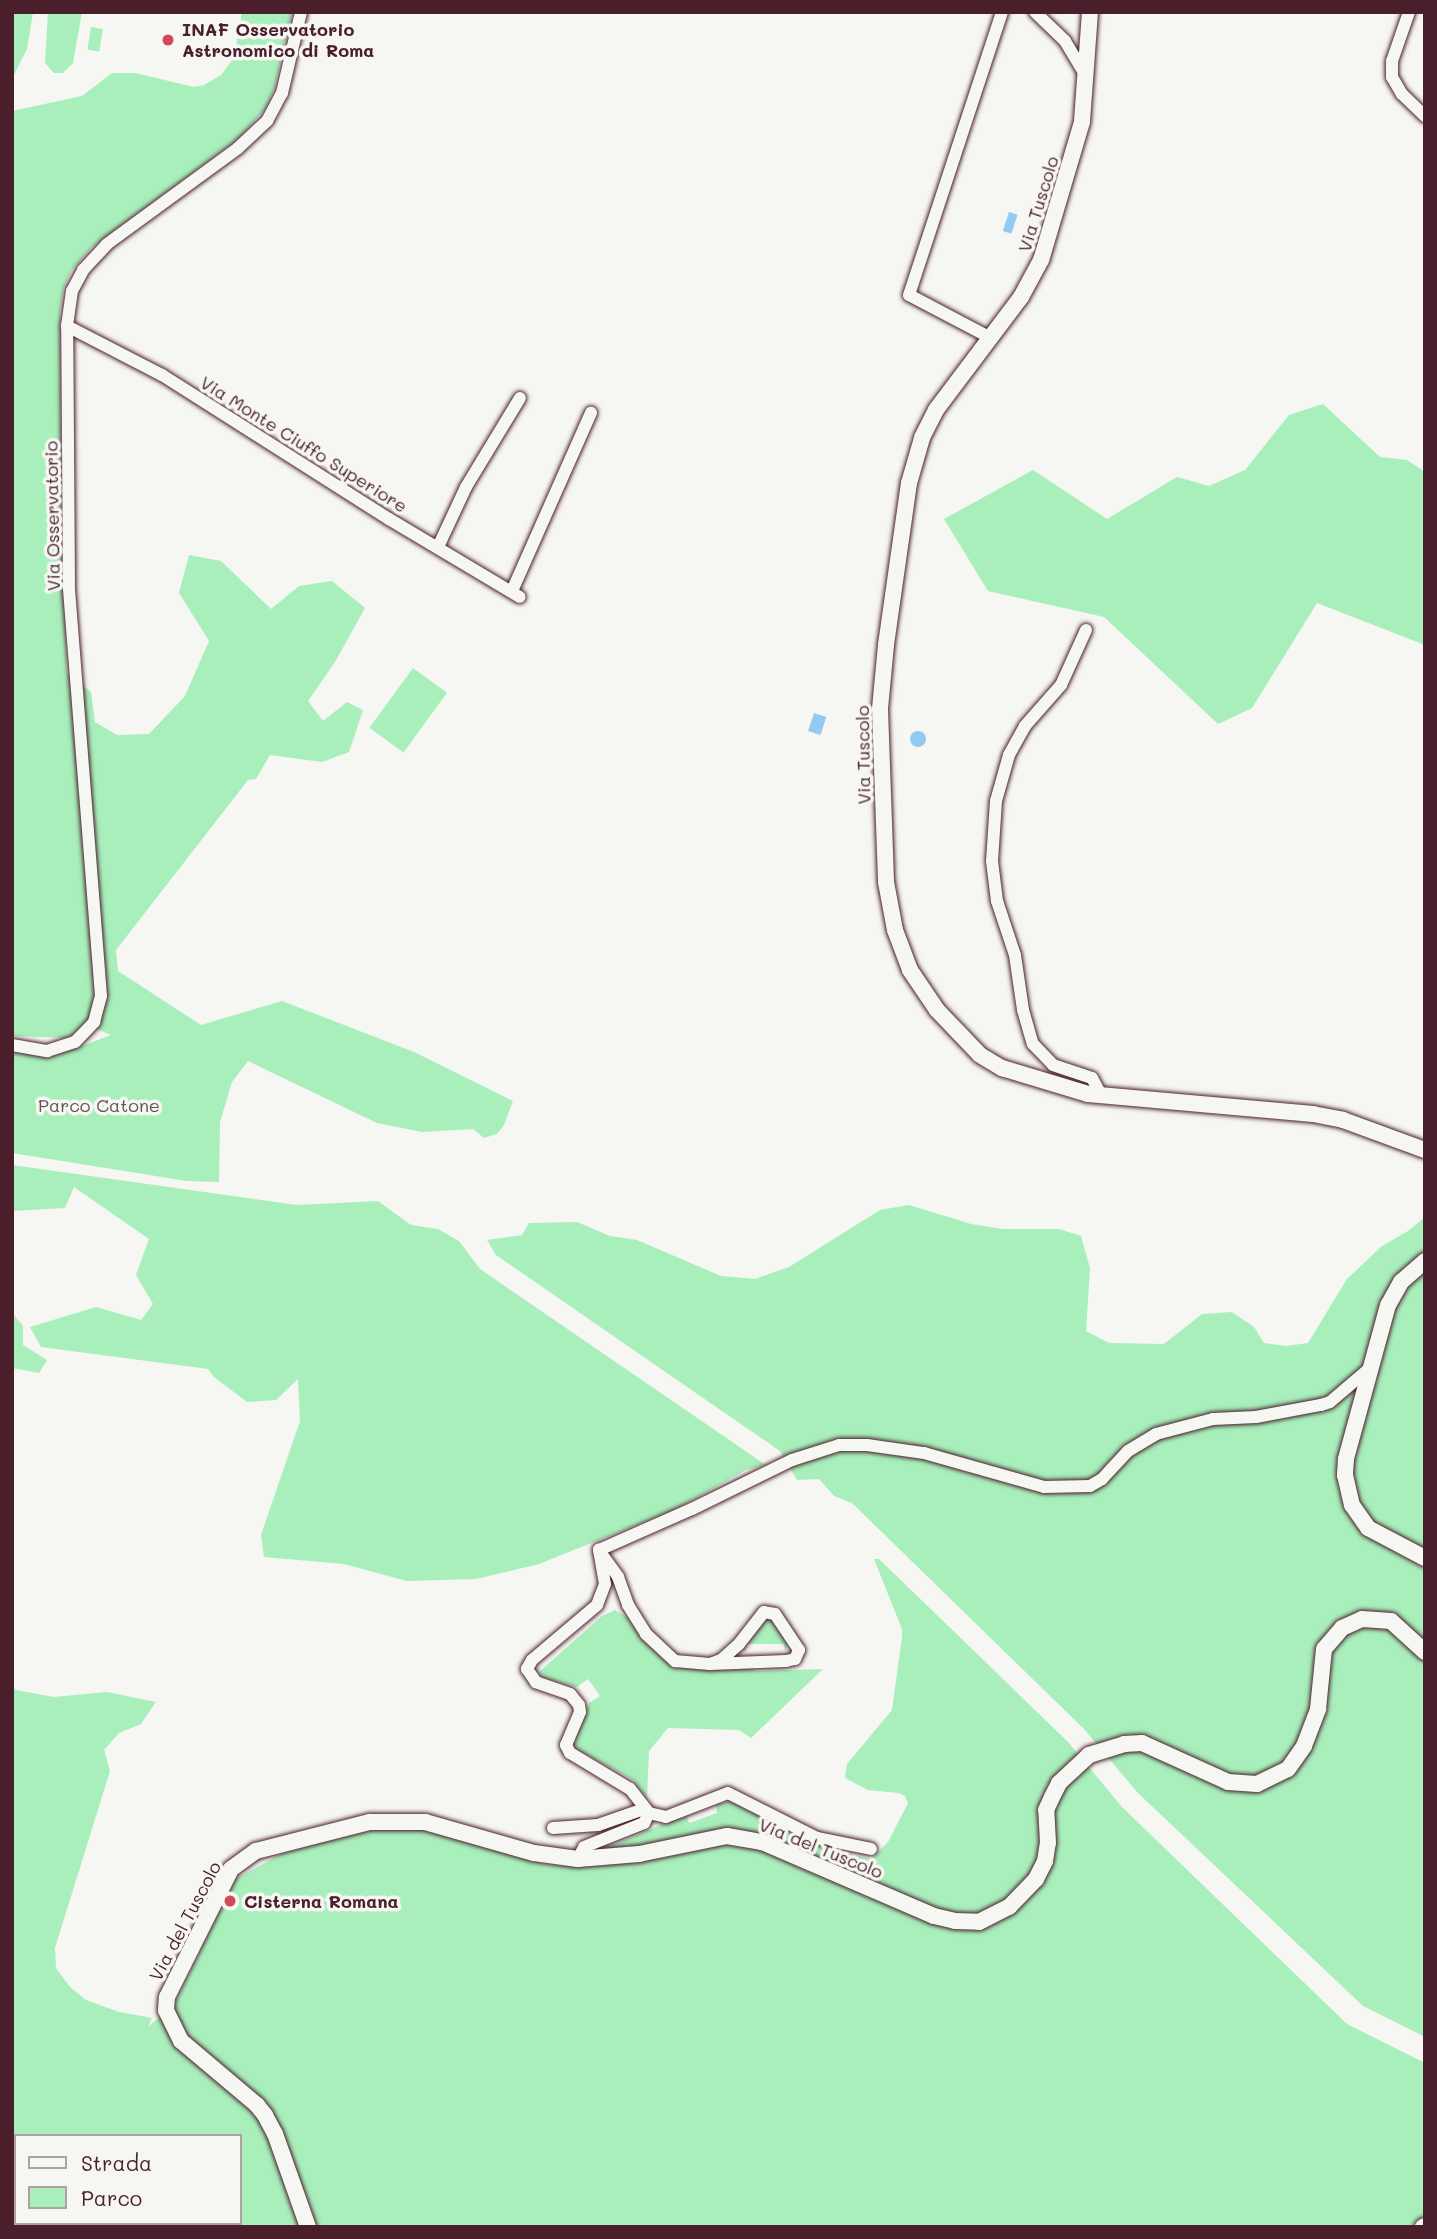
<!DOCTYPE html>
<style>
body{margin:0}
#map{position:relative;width:1437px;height:2239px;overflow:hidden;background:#f6f6f2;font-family:Mali,sans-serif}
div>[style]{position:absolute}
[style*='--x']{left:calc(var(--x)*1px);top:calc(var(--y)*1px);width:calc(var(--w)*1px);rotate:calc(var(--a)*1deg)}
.green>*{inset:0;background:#a8efbc;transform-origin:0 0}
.water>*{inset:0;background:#93caf2;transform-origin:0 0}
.round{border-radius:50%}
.roads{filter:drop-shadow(0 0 2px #4a1f2b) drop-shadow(0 0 2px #4a1f2b)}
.minor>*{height:12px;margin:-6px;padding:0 6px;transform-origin:6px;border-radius:6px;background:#f6f6f2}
.tertiary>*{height:16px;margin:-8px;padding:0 8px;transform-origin:8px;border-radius:8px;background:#f6f6f2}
.dots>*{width:19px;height:19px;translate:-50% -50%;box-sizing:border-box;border:4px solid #f6f6f2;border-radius:50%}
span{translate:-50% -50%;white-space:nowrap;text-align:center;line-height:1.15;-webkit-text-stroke:7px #f6f6f2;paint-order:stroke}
.poi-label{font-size:18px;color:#4a1f2b;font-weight:700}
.left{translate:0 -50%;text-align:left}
.street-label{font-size:18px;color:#4a1f2b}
.park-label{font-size:18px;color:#62534f}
.frame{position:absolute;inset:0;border:14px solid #4a1f2b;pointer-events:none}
.legend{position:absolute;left:14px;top:2134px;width:228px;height:91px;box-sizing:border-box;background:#f6f6f2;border:2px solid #b1a0a2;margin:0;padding:9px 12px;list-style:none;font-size:21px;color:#4a1f2b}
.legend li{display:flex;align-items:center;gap:14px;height:35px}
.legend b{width:35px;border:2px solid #b1a0a2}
</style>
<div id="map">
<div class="green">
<i style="clip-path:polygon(12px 12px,33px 12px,27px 49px,12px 79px)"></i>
<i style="clip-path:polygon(48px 12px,82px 12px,73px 63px,63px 73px,54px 73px,45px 63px)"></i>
<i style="clip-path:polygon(242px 12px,292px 12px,274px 89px,265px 109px,239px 138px,91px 248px,71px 271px,63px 291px,60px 314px,61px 525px,67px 673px,91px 692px,95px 722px,117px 735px,149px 734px,185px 696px,209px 641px,179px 593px,189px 555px,221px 561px,271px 609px,299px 586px,332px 581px,365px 608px,335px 662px,308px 701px,323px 721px,347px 702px,363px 710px,349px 752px,322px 762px,270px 755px,256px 779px,248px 780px,116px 950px,118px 971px,201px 1025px,282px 1001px,414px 1052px,513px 1101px,504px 1125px,497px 1134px,484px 1138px,473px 1129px,422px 1132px,377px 1123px,248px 1061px,232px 1082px,220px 1122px,219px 1182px,187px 1181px,12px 1153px,12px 1052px,52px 1057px,111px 1035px,85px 1024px,68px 1038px,12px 1036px,12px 111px,82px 96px,112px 73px,135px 73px,194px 87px,204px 85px,221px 75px,234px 58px)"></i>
<i style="left:91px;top:27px;width:12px;height:23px;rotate:9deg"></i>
<i style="clip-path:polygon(1323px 404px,1380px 457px,1407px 460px,1425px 472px,1425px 645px,1317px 603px,1252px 708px,1218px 724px,1104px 617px,988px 591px,944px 519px,1033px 470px,1107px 519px,1177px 477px,1209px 486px,1245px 470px,1289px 415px)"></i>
<i style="left:413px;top:668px;width:42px;height:74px;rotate:36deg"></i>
<i style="clip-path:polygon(12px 1165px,297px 1205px,378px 1201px,411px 1225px,438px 1229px,459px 1241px,480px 1269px,766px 1465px,746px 1470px,676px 1509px,539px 1564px,476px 1579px,407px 1581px,344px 1564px,264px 1557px,261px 1535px,300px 1421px,298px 1379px,276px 1400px,247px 1402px,214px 1377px,208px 1369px,41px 1347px,30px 1327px,96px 1307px,141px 1320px,153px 1304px,136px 1275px,149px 1239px,74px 1187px,65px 1208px,12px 1211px)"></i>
<i style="clip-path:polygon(909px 1205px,971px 1224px,1003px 1229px,1059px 1229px,1081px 1236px,1090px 1268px,1086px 1331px,1109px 1343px,1164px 1344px,1202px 1314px,1232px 1312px,1254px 1327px,1264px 1343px,1286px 1346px,1308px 1343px,1347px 1279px,1382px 1246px,1408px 1231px,1425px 1217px,1425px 2037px,1363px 2006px,1138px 1793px,1083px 1728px,852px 1503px,834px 1496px,819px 1479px,797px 1480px,780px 1451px,496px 1255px,487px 1240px,522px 1235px,529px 1223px,577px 1222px,610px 1236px,637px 1240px,721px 1276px,755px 1279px,789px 1267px,880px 1210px)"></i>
<i style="clip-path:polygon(12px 1313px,23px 1326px,23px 1345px,47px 1360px,39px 1373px,12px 1368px)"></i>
<i style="clip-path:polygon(evenodd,874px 1559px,879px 1559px,1068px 1742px,1122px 1807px,1347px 2024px,1425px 2063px,1425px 2227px,12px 2227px,12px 1686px,16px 1690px,54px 1697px,107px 1692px,156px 1702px,141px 1724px,119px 1733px,104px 1750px,110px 1771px,55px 1948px,56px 1968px,70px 1987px,86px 2000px,119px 2012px,152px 2018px,148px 2027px,174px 2005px,235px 1879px,287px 1851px,335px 1836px,405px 1826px,452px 1835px,544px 1864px,577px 1866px,604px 1849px,686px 1814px,689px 1823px,717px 1813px,716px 1805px,740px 1799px,843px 1845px,842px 1852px,871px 1859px,888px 1842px,908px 1803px,905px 1796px,899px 1793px,868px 1790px,845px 1778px,847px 1764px,892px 1710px,902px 1637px,902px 1629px,874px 1559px,16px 2136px,240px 2136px,240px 2223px,16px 2223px,16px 2136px)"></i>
<i style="clip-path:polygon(615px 1610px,628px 1618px,674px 1665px,720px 1670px,748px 1666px,755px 1671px,823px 1669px,751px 1738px,739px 1730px,668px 1728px,649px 1751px,647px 1798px,632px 1779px,578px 1750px,574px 1744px,589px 1703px,600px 1696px,588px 1679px,577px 1687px,544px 1678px,539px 1672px,602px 1616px)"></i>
<i style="clip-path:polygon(761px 1618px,772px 1618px,788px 1644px,785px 1652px,784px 1644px,747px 1644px,745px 1651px,742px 1650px)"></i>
</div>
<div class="water">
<i style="left:1009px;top:212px;width:9px;height:20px;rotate:18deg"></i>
<i style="left:814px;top:713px;width:13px;height:19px;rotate:18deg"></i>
<i class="round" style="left:910px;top:731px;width:16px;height:16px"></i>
</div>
<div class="roads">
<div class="minor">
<i style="--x:1035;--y:12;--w:42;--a:44"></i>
<i style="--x:1065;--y:41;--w:39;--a:59"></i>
<i style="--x:1409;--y:12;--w:52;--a:109.1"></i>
<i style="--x:1392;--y:61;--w:16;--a:90"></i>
<i style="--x:1392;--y:77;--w:20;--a:60"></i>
<i style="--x:1402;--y:94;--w:32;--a:44"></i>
<i style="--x:67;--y:326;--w:107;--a:27.3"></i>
<i style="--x:162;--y:375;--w:269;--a:32.4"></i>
<i style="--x:389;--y:519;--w:152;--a:30.8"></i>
<i style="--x:989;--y:337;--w:90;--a:-152.3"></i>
<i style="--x:909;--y:295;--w:298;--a:-71.8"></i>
<i style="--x:438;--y:547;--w:66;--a:-65"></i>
<i style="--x:466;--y:487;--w:104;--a:-58.8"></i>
<i style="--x:512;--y:591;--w:195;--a:-66.1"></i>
<i style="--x:1086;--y:630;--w:60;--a:114.4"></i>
<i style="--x:1061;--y:685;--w:55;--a:131.3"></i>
<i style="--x:1025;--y:726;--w:33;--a:119"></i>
<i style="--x:1009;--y:755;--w:48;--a:105.8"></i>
<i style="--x:996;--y:801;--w:60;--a:93.8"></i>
<i style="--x:992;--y:861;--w:40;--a:82.9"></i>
<i style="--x:997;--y:901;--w:57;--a:71.6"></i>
<i style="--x:1015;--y:955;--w:56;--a:81.7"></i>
<i style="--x:1023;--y:1010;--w:35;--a:74"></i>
<i style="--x:1033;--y:1044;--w:29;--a:46"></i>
<i style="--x:1053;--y:1065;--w:41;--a:18.4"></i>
<i style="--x:1092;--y:1078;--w:19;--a:62"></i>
<i style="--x:12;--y:1045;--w:36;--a:10"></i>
<i style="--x:47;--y:1051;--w:29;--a:-18"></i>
<i style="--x:75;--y:1042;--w:28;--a:-46"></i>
<i style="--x:94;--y:1022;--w:27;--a:-75"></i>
<i style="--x:101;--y:996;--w:412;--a:-94.5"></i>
<i style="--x:69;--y:585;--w:259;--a:-90.4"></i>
<i style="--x:67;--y:326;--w:35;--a:-82"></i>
<i style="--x:72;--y:291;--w:24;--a:-62"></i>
<i style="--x:83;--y:270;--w:35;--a:-47"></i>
<i style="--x:107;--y:244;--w:162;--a:-36.2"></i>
<i style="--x:238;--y:148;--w:40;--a:-43"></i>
<i style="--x:267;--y:121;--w:32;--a:-62"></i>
<i style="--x:282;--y:93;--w:83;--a:-76.8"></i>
<i style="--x:599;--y:1550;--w:102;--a:-23.8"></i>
<i style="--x:692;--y:1509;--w:111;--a:-26.1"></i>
<i style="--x:792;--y:1460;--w:49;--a:-17.7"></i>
<i style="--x:839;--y:1445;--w:28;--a:0"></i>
<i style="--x:867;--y:1445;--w:58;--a:8"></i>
<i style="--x:924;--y:1453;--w:125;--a:15.8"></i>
<i style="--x:1044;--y:1487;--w:46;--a:-1.2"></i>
<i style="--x:1090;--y:1486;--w:14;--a:-30"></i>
<i style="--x:1102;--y:1479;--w:38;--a:-47"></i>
<i style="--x:1128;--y:1451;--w:33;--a:-31"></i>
<i style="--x:1156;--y:1434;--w:59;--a:-14.7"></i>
<i style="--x:1213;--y:1419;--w:43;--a:-2.7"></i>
<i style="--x:1256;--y:1417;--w:66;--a:-10.5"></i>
<i style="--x:1321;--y:1405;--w:9;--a:-18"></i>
<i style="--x:1330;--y:1402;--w:52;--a:-40.4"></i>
<i style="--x:603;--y:1556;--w:26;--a:54"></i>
<i style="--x:618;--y:1577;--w:30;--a:70"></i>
<i style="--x:628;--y:1605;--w:34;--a:58"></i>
<i style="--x:646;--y:1634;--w:40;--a:43"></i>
<i style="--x:675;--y:1661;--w:35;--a:5"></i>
<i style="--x:710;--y:1664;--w:76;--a:-2.3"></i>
<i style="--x:786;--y:1661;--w:9;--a:-13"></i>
<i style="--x:795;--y:1659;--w:10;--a:-66"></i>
<i style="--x:799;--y:1650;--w:43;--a:-123.7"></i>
<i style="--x:775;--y:1614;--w:11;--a:-170"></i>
<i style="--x:764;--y:1612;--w:41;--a:128"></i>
<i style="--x:739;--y:1644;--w:24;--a:138"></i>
<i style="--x:721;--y:1660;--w:12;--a:160"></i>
<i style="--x:649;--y:1813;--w:17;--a:13"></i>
<i style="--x:666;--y:1817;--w:66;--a:-21.2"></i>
<i style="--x:728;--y:1793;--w:100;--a:26.8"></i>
<i style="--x:817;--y:1838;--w:55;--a:11.5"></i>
<i style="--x:553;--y:1828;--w:45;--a:-3.8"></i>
<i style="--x:598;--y:1825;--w:49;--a:-19.2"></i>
<i style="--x:578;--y:1859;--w:13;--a:-63"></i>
<i style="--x:584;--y:1847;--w:65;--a:-21.8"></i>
<i style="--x:644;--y:1823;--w:11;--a:-63"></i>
<i style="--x:649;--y:1813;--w:31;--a:-128"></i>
<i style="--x:630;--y:1789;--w:70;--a:-149"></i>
<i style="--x:570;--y:1753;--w:9;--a:-117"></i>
<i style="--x:566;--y:1745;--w:36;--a:-67"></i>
<i style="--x:580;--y:1712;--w:7;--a:-98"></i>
<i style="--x:579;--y:1705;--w:14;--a:-129"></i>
<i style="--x:570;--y:1694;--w:36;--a:-161"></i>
<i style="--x:536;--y:1682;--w:16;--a:-125"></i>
<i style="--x:527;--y:1669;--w:10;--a:-61"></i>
<i style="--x:532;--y:1660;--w:85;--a:-40.2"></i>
<i style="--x:597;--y:1605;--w:22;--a:-69"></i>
<i style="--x:605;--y:1584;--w:35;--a:-100"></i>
</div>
<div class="tertiary">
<i style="--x:1090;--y:12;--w:110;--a:94.2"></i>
<i style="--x:1082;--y:122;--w:144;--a:106.5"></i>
<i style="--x:1041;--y:260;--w:42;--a:118.4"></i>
<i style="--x:1021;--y:297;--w:141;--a:127"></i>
<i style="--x:936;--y:410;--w:31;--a:117"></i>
<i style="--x:922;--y:438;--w:47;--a:106.1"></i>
<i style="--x:909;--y:483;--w:164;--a:98.1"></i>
<i style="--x:886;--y:645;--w:64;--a:95.4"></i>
<i style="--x:880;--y:709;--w:173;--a:88"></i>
<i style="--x:886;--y:882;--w:49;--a:79.4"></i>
<i style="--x:895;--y:930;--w:43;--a:69.4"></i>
<i style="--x:910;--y:970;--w:48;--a:56"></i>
<i style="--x:937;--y:1010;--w:62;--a:46.3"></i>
<i style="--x:980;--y:1055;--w:26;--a:31"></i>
<i style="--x:1002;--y:1068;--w:90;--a:16.8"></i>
<i style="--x:1088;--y:1094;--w:226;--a:5.1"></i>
<i style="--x:1313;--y:1114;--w:31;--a:11"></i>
<i style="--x:1343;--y:1120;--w:87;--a:20.1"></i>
<i style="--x:1425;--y:1261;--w:32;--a:139"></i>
<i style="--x:1401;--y:1282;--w:26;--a:119"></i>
<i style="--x:1388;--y:1305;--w:160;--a:105.3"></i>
<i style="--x:1346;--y:1459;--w:16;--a:94"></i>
<i style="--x:1345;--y:1475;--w:31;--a:77"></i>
<i style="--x:1352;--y:1505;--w:28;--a:55"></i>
<i style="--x:1368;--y:1528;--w:64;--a:27.8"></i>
<i style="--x:308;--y:2227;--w:99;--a:-109.5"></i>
<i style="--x:275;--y:2134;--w:21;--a:-118"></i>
<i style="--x:265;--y:2115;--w:13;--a:-129"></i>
<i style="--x:257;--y:2105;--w:99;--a:-139.9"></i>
<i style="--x:181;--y:2041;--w:34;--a:-116"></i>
<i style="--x:166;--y:2010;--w:13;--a:-86"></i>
<i style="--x:167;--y:1997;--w:143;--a:-63.4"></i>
<i style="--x:231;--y:1869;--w:31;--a:-36"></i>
<i style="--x:256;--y:1851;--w:118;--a:-14.3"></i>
<i style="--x:370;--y:1822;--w:55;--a:0"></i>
<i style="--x:425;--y:1822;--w:113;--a:15.9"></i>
<i style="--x:534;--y:1853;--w:44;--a:7.8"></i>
<i style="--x:578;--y:1859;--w:61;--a:-4.7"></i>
<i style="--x:639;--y:1854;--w:90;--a:-11.6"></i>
<i style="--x:727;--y:1836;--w:36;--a:10"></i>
<i style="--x:762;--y:1842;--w:187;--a:23.3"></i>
<i style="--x:934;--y:1916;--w:22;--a:13"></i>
<i style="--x:955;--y:1921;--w:24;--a:2"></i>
<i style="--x:979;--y:1922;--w:34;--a:-27"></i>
<i style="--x:1009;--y:1907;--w:39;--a:-46"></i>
<i style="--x:1036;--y:1879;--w:20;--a:-63"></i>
<i style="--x:1045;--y:1861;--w:18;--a:-81"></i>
<i style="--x:1048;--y:1843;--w:33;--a:-93"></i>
<i style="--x:1046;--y:1810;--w:14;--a:-65"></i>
<i style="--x:1052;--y:1797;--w:16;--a:-63"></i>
<i style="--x:1059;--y:1783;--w:41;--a:-43"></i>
<i style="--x:1089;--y:1755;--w:37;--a:-17"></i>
<i style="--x:1124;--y:1744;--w:18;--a:-3"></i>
<i style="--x:1142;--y:1743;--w:94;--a:24.4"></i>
<i style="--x:1228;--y:1782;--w:29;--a:4"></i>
<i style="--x:1257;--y:1784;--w:34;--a:-26"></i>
<i style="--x:1288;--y:1769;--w:28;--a:-55"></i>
<i style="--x:1304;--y:1746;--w:40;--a:-69"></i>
<i style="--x:1318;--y:1709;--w:60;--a:-84.3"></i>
<i style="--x:1324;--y:1649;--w:28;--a:-49"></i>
<i style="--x:1342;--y:1628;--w:22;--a:-24"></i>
<i style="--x:1362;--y:1619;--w:29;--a:4"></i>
<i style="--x:1391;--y:1621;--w:46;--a:42.4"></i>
<i style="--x:1423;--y:2227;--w:2;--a:-27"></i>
</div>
</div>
<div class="dots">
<i style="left:168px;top:40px;background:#d1495b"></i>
<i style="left:230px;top:1901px;background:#d1495b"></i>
</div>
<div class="poi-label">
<span class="left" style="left:182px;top:40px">INAF Osservatorio<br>Astronomico di Roma</span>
<span class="left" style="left:244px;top:1901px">Cisterna Romana</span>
</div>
<div class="street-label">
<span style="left:1038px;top:204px;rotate:-73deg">Via Tuscolo</span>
<span style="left:304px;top:444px;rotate:32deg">Via Monte Ciuffo Superiore</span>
<span style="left:52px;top:516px;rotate:-91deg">Via Osservatorio</span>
<span style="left:863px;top:755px;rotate:-91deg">Via Tuscolo</span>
<span style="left:821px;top:1848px;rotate:22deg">Via del Tuscolo</span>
<span style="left:185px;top:1921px;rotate:-62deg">Via del Tuscolo</span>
</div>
<div class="park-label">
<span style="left:99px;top:1105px">Parco Catone</span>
</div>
<div class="frame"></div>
<ul class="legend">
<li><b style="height:9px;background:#f6f6f2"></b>Strada</li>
<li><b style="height:19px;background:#a8efbc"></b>Parco</li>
</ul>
</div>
